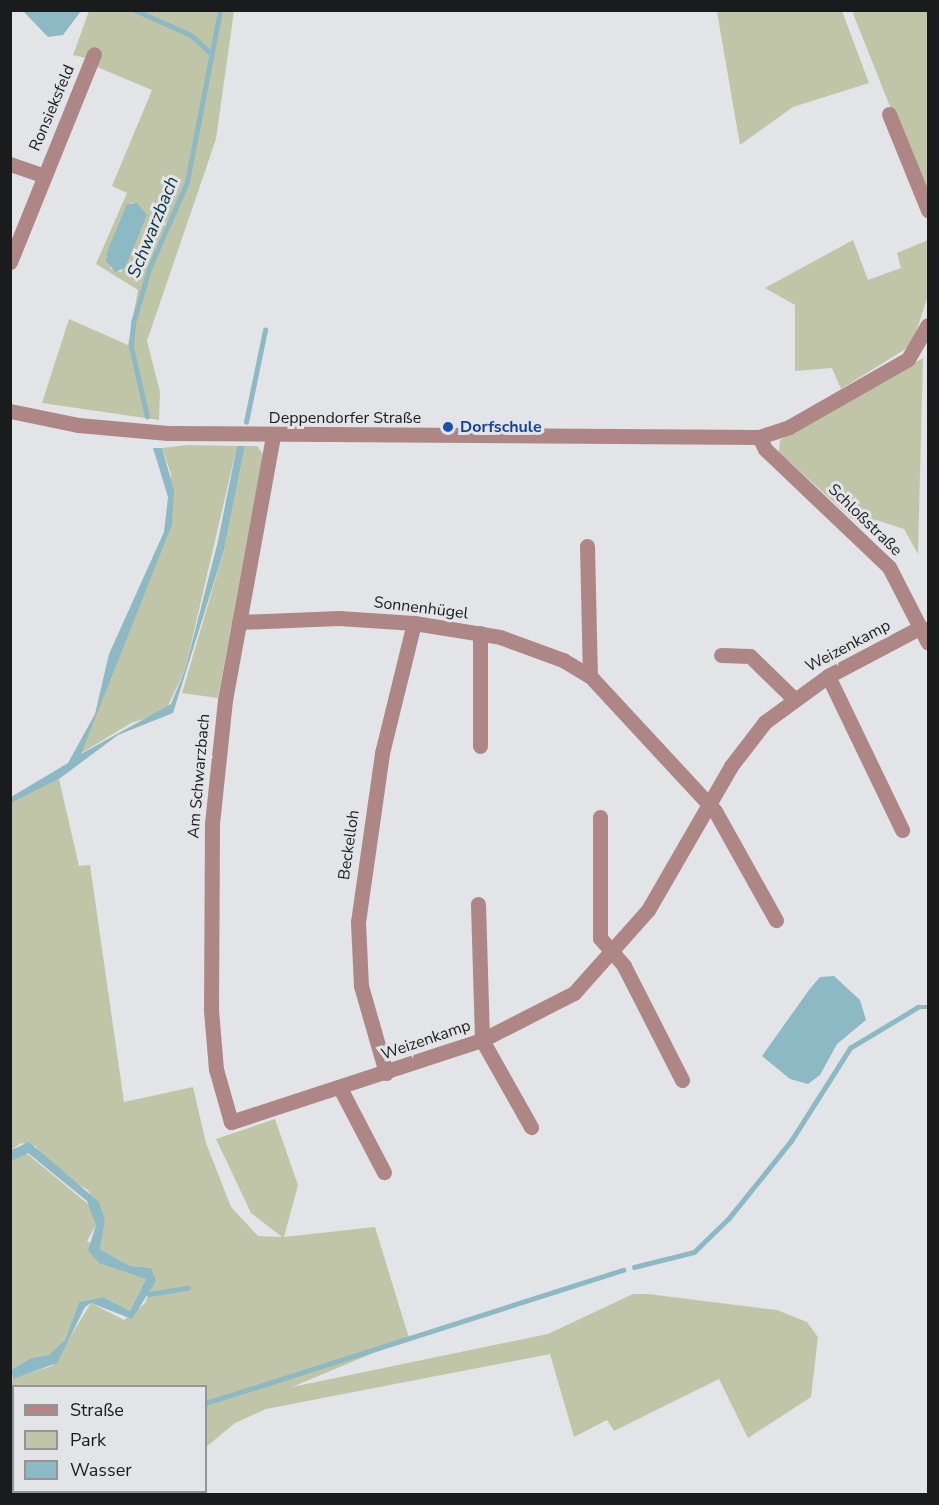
<!DOCTYPE html>
<meta charset="utf-8">
<style>
body{margin:0}
#map{position:relative;width:939px;height:1505px;overflow:hidden;background:#e3e4e7;font-family:"Nunito Sans",sans-serif}
div>[style]{position:absolute}
[style*='--x']{left:calc(var(--x)*1px);top:calc(var(--y)*1px);width:calc(var(--w)*1px);rotate:calc(var(--a)*1deg)}
.green>*{inset:0;background:#c0c5a7}
.water>*{inset:0;background:#8cb9c3}
.stream>*{height:4.5px;margin:-2.25px;padding:0 2.25px;transform-origin:2.25px;border-radius:2.25px;background:#8cb9c3}
.minor>*{height:15px;margin:-7.5px;padding:0 7.5px;transform-origin:7.5px;border-radius:7.5px;background:#ae8685}
.tertiary>*{height:15px;margin:-7.5px;padding:0 7.5px;transform-origin:7.5px;border-radius:7.5px;background:#ae8685}
.dots>*{width:16px;height:16px;translate:-50% -50%;box-sizing:border-box;border:3px solid #e3e4e7;border-radius:50%}
span{translate:-50% -50%;white-space:nowrap;text-align:center;line-height:1.15;-webkit-text-stroke:6px #e3e4e7;paint-order:stroke}
.street-label{font-size:16px;color:#1a1b1c}
.transit-label{font-size:16px;color:#164399;font-weight:700}
.left{translate:0 -50%;text-align:left}
.water-label{font-size:18px;color:#043139;font-style:italic}
.frame{position:absolute;inset:0;border:12px solid #1a1b1c;pointer-events:none}
.legend{position:absolute;left:12px;top:1385px;width:195px;height:108px;box-sizing:border-box;background:#e3e4e7;border:2px solid #939496;margin:0;padding:8px 10px;list-style:none;font-size:18px;color:#1a1b1c}
.legend li{display:flex;align-items:center;gap:12px;height:30px}
.legend b{width:30px;border:2px solid #939496}
</style>
<div id="map">
<div class="green">
<i style="clip-path:polygon(evenodd,89px 11px,234px 11px,216px 139px,147px 341px,160px 392px,159px 420px,42px 403px,69px 319px,128px 345px,138px 290px,96px 264px,127px 193px,112px 186px,152px 90px,97px 67px,98px 61px,73px 55px,89px 11px,131px 202px,147px 215px,121px 272px,111px 269px,106px 257px,131px 202px)"></i>
<i style="clip-path:polygon(842px 11px,869px 83px,793px 107px,740px 145px,717px 12px)"></i>
<i style="clip-path:polygon(852px 11px,928px 11px,928px 194px,891px 109px)"></i>
<i style="clip-path:polygon(853px 240px,868px 280px,901px 268px,897px 253px,928px 240px,928px 295px,912px 345px,841px 389px,832px 368px,795px 371px,795px 305px,765px 288px)"></i>
<i style="clip-path:polygon(923px 358px,918px 554px,904px 529px,879px 521px,864px 530px,779px 452px,780px 440px)"></i>
<i style="clip-path:polygon(187px 445px,237px 446px,185px 670px,165px 712px,131px 723px,80px 754px,172px 525px,171px 474px,162px 448px)"></i>
<i style="clip-path:polygon(245px 446px,257px 446px,263px 454px,218px 698px,182px 693px,224px 550px)"></i>
<i style="clip-path:polygon(59px 779px,79px 866px,90px 865px,124px 1102px,193px 1087px,206px 1143px,231px 1207px,258px 1236px,282px 1237px,251px 1213px,216px 1139px,275px 1119px,298px 1185px,284px 1237px,375px 1227px,409px 1338px,292px 1387px,548px 1334px,633px 1294px,648px 1294px,777px 1310px,807px 1322px,818px 1337px,811px 1397px,748px 1438px,719px 1379px,614px 1431px,607px 1420px,574px 1437px,550px 1354px,266px 1409px,235px 1423px,206px 1447px,206px 1386px,14px 1386px,11px 1450px,11px 1379px,52px 1366px,91px 1303px,124px 1320px,145px 1303px,152px 1285px,151px 1268px,130px 1266px,100px 1249px,105px 1221px,88px 1190px,64px 1176px,35px 1146px,21px 1143px,11px 1150px,11px 803px)"></i>
<i style="clip-path:polygon(25px 1152px,94px 1209px,96px 1225px,87px 1241px,146px 1279px,130px 1311px,103px 1297px,79px 1302px,65px 1340px,49px 1355px,31px 1358px,11px 1370px,11px 1161px)"></i>
<i style="clip-path:polygon(10px 1459px,14px 1492px,173px 1492px,11px 1494px)"></i>
</div>
<div class="water">
<i style="clip-path:polygon(23px 11px,81px 11px,63px 35px,48px 37px)"></i>
<i style="clip-path:polygon(137px 203px,147px 215px,125px 268px,115px 272px,106px 261px,107px 252px,127px 204px)"></i>
<i style="clip-path:polygon(237px 446px,245px 446px,224px 550px,173px 713px,118px 735px,59px 779px,11px 803px,11px 797px,68px 763px,95px 714px,109px 654px,164px 532px,168px 497px,153px 448px,162px 448px,174px 490px,172px 525px,81px 754px,171px 704px,185px 670px,218px 541px)"></i>
<i style="clip-path:polygon(834px 976px,860px 1000px,866px 1020px,837px 1044px,820px 1075px,808px 1084px,790px 1079px,762px 1056px,809px 990px,820px 977px)"></i>
<i style="clip-path:polygon(29px 1142px,99px 1202px,105px 1221px,100px 1249px,130px 1266px,151px 1268px,156px 1281px,132px 1319px,91px 1303px,85px 1307px,57px 1363px,13px 1379px,11px 1370px,31px 1358px,49px 1355px,65px 1340px,79px 1302px,103px 1297px,130px 1311px,146px 1279px,99px 1263px,88px 1250px,96px 1225px,87px 1201px,28px 1153px,11px 1161px,11px 1150px)"></i>
</div>
<div class="stream">
<i style="--x:135;--y:10;--w:61;--a:24.1"></i>
<i style="--x:191;--y:35;--w:24;--a:42"></i>
<i style="--x:147;--y:417;--w:72;--a:-102.9"></i>
<i style="--x:131;--y:347;--w:24;--a:-85"></i>
<i style="--x:133;--y:323;--w:56;--a:-73.5"></i>
<i style="--x:149;--y:269;--w:95;--a:-66.4"></i>
<i style="--x:187;--y:182;--w:175;--a:-79.1"></i>
<i style="--x:246;--y:422;--w:94;--a:-78.3"></i>
<i style="--x:634;--y:1267;--w:62;--a:-14"></i>
<i style="--x:694;--y:1252;--w:49;--a:-44.2"></i>
<i style="--x:729;--y:1218;--w:99;--a:-51.2"></i>
<i style="--x:791;--y:1141;--w:110;--a:-57.6"></i>
<i style="--x:850;--y:1048;--w:79;--a:-31.1"></i>
<i style="--x:918;--y:1007;--w:10;--a:0"></i>
<i style="--x:149;--y:1294;--w:39;--a:-9"></i>
<i style="--x:206;--y:1403;--w:438;--a:-17.7"></i>
<i style="--x:10;--y:1453;--w:4;--a:14"></i>
</div>
<div class="minor">
<i style="--x:889;--y:114;--w:104;--a:67.9"></i>
<i style="--x:10;--y:164;--w:36;--a:19"></i>
<i style="--x:10;--y:262;--w:224;--a:-68"></i>
<i style="--x:273;--y:436;--w:268;--a:100.3"></i>
<i style="--x:225;--y:700;--w:124;--a:96"></i>
<i style="--x:212;--y:823;--w:187;--a:90.3"></i>
<i style="--x:211;--y:1010;--w:59;--a:85.2"></i>
<i style="--x:216;--y:1069;--w:55;--a:74.2"></i>
<i style="--x:231;--y:1122;--w:264;--a:-18.1"></i>
<i style="--x:482;--y:1040;--w:103;--a:-27.1"></i>
<i style="--x:574;--y:993;--w:111;--a:-48.3"></i>
<i style="--x:648;--y:910;--w:166;--a:-60"></i>
<i style="--x:731;--y:766;--w:56;--a:-52.3"></i>
<i style="--x:765;--y:722;--w:78;--a:-36.1"></i>
<i style="--x:828;--y:676;--w:105;--a:-27.8"></i>
<i style="--x:759;--y:437;--w:13;--a:63"></i>
<i style="--x:765;--y:449;--w:171;--a:43.6"></i>
<i style="--x:889;--y:567;--w:85;--a:62.8"></i>
<i style="--x:587;--y:546;--w:130;--a:88.7"></i>
<i style="--x:239;--y:622;--w:100;--a:-2.3"></i>
<i style="--x:339;--y:618;--w:75;--a:3.8"></i>
<i style="--x:414;--y:623;--w:87;--a:9.2"></i>
<i style="--x:500;--y:637;--w:67;--a:20.1"></i>
<i style="--x:563;--y:660;--w:31;--a:31"></i>
<i style="--x:590;--y:676;--w:184;--a:47.2"></i>
<i style="--x:715;--y:811;--w:125;--a:60.8"></i>
<i style="--x:721;--y:655;--w:29;--a:2"></i>
<i style="--x:750;--y:656;--w:60;--a:44.3"></i>
<i style="--x:828;--y:676;--w:171;--a:64.3"></i>
<i style="--x:480;--y:746;--w:113;--a:-90"></i>
<i style="--x:600;--y:817;--w:121;--a:90"></i>
<i style="--x:600;--y:938;--w:37;--a:49"></i>
<i style="--x:624;--y:966;--w:128;--a:63"></i>
<i style="--x:478;--y:904;--w:136;--a:88.3"></i>
<i style="--x:482;--y:1040;--w:100;--a:60.6"></i>
<i style="--x:386;--y:1073;--w:91;--a:-106"></i>
<i style="--x:361;--y:986;--w:64;--a:-92.7"></i>
<i style="--x:358;--y:922;--w:171;--a:-81.9"></i>
<i style="--x:382;--y:753;--w:134;--a:-76.2"></i>
<i style="--x:340;--y:1088;--w:95;--a:62.4"></i>
</div>
<div class="tertiary">
<i style="--x:10;--y:411;--w:69;--a:11.6"></i>
<i style="--x:78;--y:425;--w:90;--a:5.1"></i>
<i style="--x:168;--y:433;--w:591;--a:0.39"></i>
<i style="--x:759;--y:437;--w:32;--a:-18"></i>
<i style="--x:789;--y:427;--w:137;--a:-29.7"></i>
<i style="--x:908;--y:359;--w:39;--a:-60"></i>
</div>
<div class="dots">
<i style="left:448px;top:427px;background:#1a4fb4"></i>
</div>
<div class="street-label">
<span style="left:52px;top:108px;rotate:-67deg">Ronsieksfeld</span>
<span style="left:345px;top:418px">Deppendorfer Straße</span>
<span style="left:865px;top:520px;rotate:44deg">Schloßstraße</span>
<span style="left:421px;top:608px;rotate:7deg">Sonnenhügel</span>
<span style="left:848px;top:646px;rotate:-28deg">Weizenkamp</span>
<span style="left:199px;top:776px;rotate:-85deg">Am Schwarzbach</span>
<span style="left:349px;top:845px;rotate:-82deg">Beckelloh</span>
<span style="left:426px;top:1040px;rotate:-19deg">Weizenkamp</span>
</div>
<div class="transit-label">
<span class="left" style="left:460px;top:427px">Dorfschule</span>
</div>
<div class="water-label">
<span style="left:153px;top:227px;rotate:-68deg">Schwarzbach</span>
</div>
<div class="frame"></div>
<ul class="legend">
<li><b style="height:8px;background:#ae8685"></b>Straße</li>
<li><b style="height:16px;background:#c0c5a7"></b>Park</li>
<li><b style="height:16px;background:#8cb9c3"></b>Wasser</li>
</ul>
</div>
